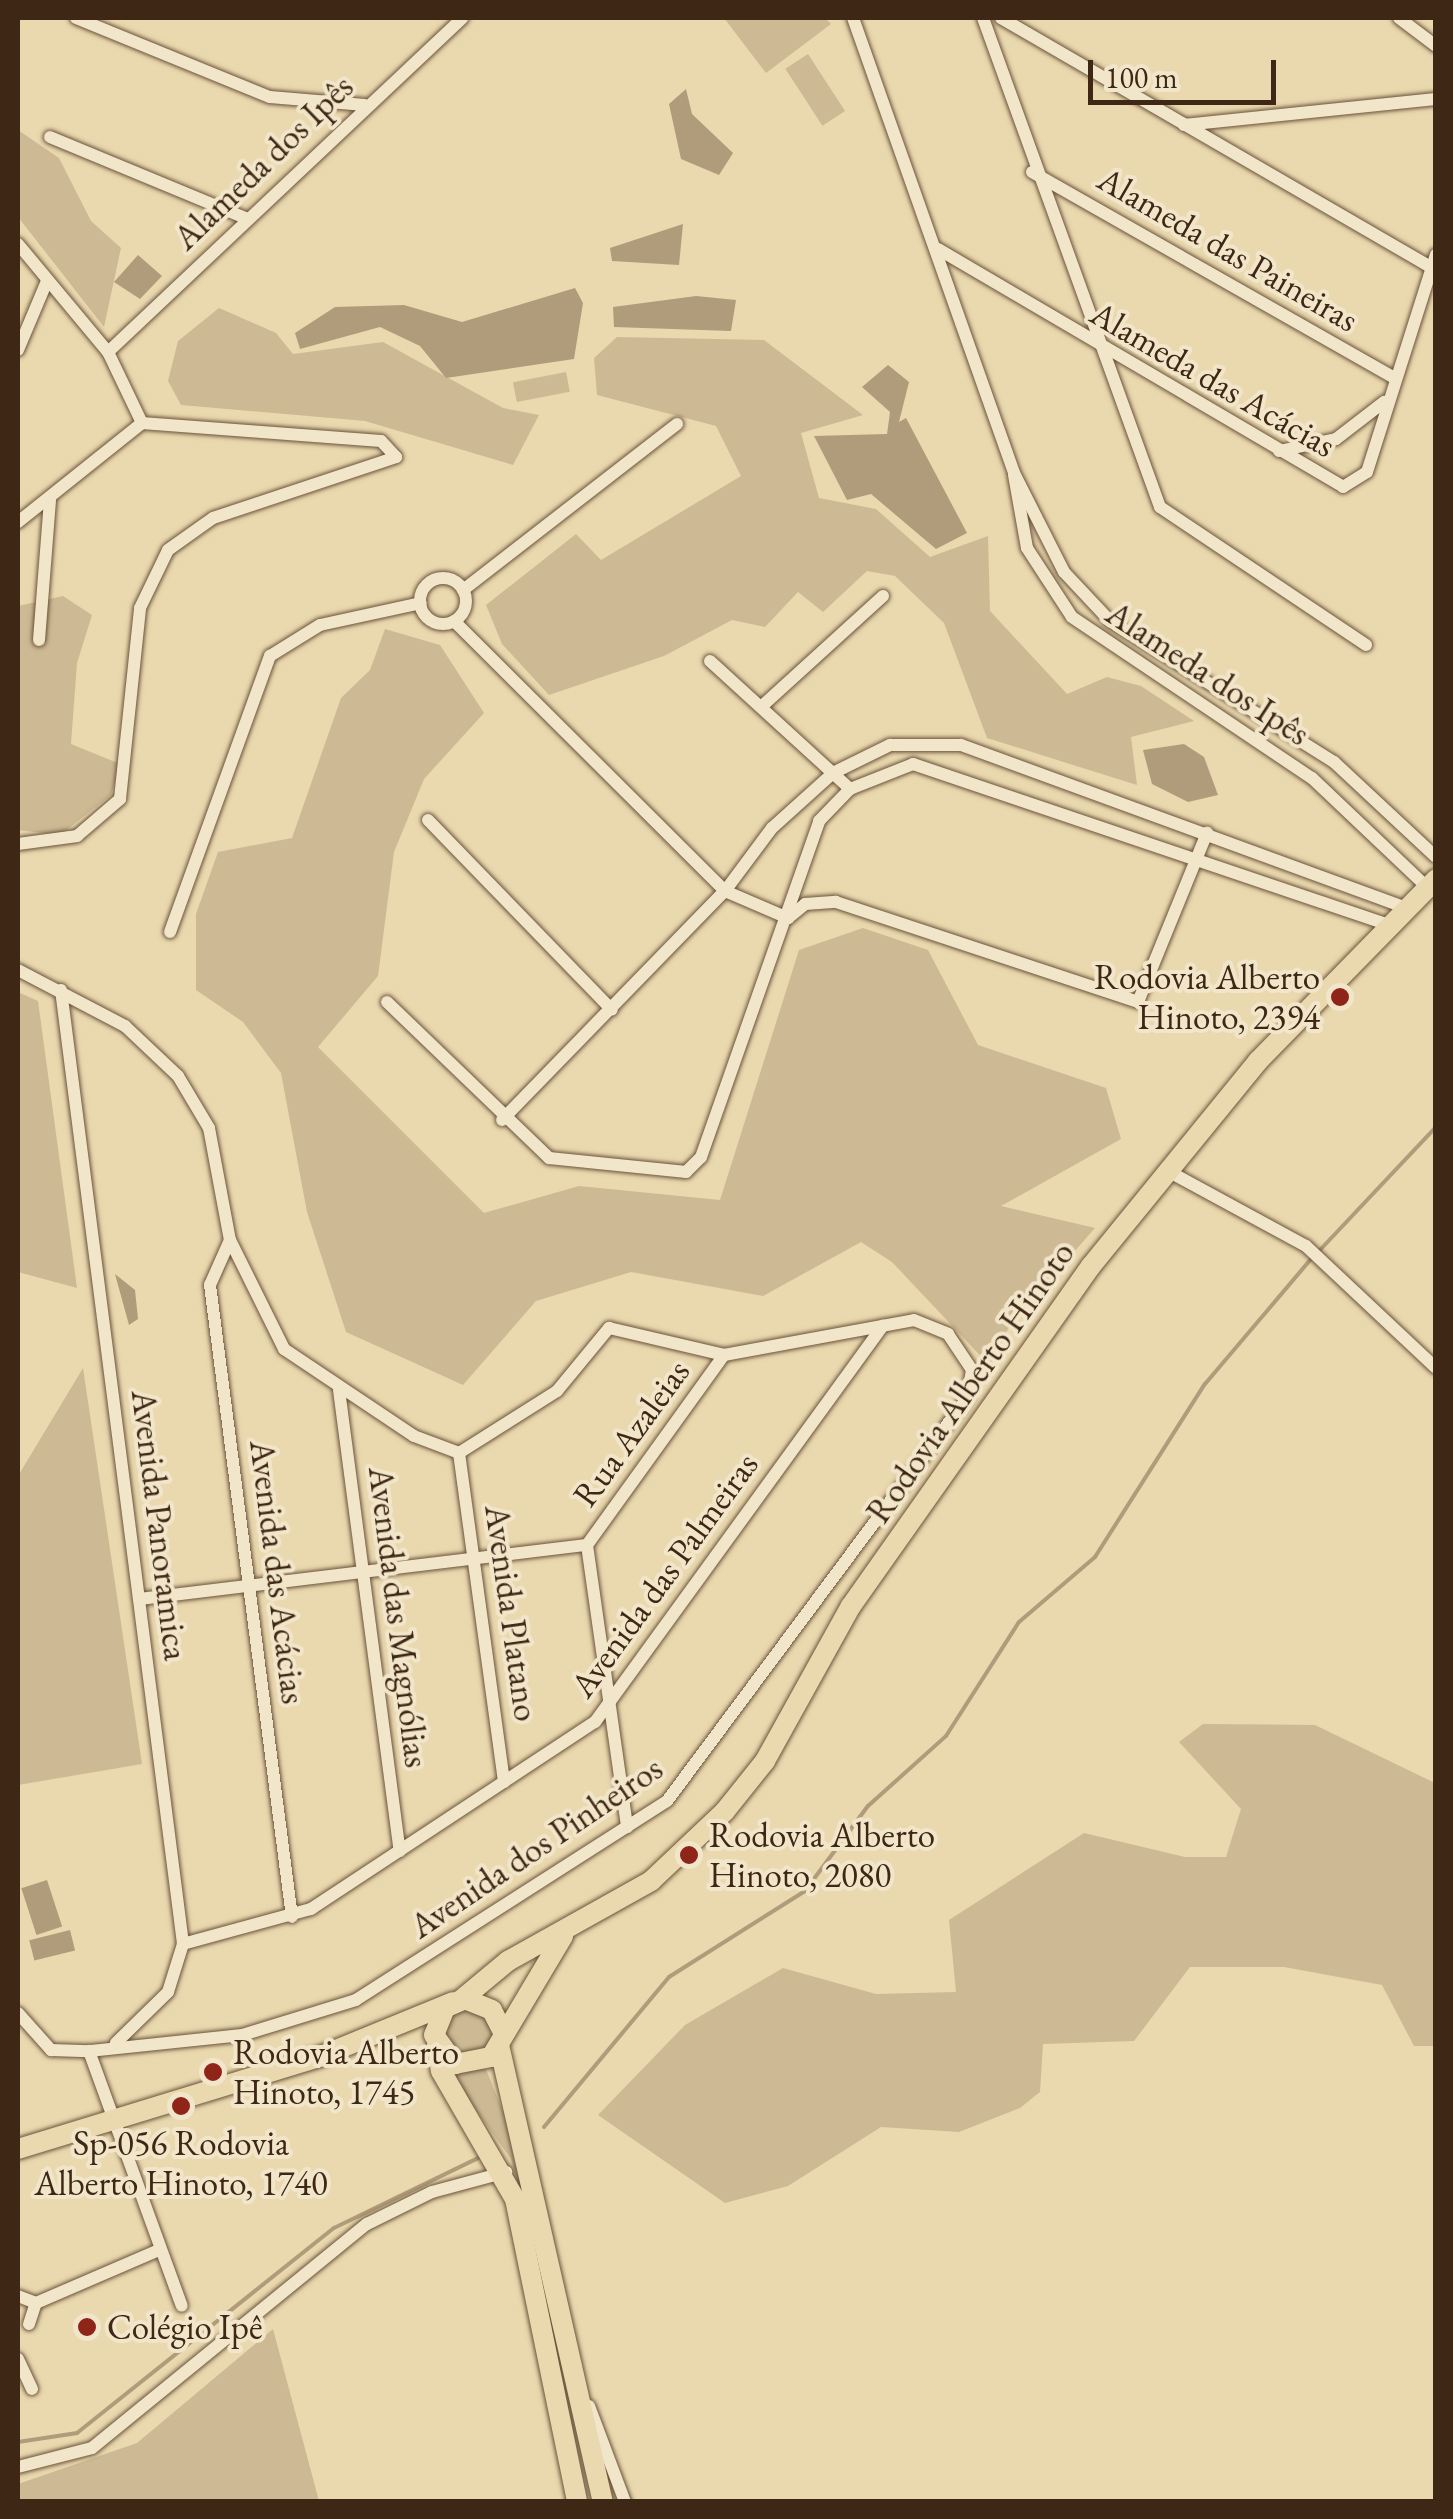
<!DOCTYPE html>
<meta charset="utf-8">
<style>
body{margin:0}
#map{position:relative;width:1453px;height:2519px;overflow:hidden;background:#ead8ae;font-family:"EB Garamond",serif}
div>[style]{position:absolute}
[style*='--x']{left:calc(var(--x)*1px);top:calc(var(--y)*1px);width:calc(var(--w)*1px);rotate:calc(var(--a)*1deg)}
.green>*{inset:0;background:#cdba94;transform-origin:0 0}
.round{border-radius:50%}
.water>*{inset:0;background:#b09c7a;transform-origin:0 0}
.stream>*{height:4px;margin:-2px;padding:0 2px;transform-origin:2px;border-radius:2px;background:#b09c7a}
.roads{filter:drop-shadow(0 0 2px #6a533b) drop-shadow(0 0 2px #6a533b)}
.street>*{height:12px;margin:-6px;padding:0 6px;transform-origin:6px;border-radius:6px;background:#f1e6ca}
.street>.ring{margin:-6px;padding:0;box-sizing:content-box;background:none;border:12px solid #f1e6ca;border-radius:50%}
.primary>*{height:20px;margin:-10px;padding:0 10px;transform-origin:10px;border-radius:10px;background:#ead8ae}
.dots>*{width:28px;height:28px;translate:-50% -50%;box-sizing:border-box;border:5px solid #f1e6ca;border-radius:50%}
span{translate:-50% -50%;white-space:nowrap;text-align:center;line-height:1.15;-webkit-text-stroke:8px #f1e6ca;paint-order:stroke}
.street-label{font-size:35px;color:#3f2715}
.poi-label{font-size:35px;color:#3f2715}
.right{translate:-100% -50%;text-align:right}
.left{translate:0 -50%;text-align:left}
.frame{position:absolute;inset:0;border:20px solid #3f2715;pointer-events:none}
.scale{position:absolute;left:1088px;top:60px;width:188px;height:45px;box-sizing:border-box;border:5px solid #3f2715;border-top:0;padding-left:12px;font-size:30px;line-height:35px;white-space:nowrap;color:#3f2715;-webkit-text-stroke:8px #f1e6ca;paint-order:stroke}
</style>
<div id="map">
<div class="green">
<i style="clip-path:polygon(724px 18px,825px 18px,831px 24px,766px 73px)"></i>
<i style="left:808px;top:54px;width:68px;height:27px;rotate:57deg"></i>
<i style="clip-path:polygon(18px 130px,59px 158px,91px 221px,121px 248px,104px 327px,18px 217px)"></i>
<i style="clip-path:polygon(219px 308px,276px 333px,293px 354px,383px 342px,503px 408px,539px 415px,513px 465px,365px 421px,181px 405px,168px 381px,178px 341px)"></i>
<i style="clip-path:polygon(617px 337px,764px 340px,863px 415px,801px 433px,819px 498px,876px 509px,930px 557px,988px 536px,990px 611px,1067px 694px,1107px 677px,1141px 686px,1194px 721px,1131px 737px,1137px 785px,987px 738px,944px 623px,895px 576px,867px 571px,823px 612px,798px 592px,765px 627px,732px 620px,664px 656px,549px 695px,502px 644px,486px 605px,576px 534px,601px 560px,741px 476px,716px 426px,597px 395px,594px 358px)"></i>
<i style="left:566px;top:372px;width:20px;height:54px;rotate:79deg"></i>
<i style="clip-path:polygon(63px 596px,92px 615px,77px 663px,71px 744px,120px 764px,111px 795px,60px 835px,18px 830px,18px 606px)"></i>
<i style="clip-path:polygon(385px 629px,440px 645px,484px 713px,424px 779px,394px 852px,378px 976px,318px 1047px,484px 1213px,579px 1186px,720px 1200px,799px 950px,863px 928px,928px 950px,978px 1045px,1106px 1088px,1121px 1139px,1001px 1206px,1095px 1228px,1010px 1325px,990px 1366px,892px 1262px,861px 1242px,763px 1296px,631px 1272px,536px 1301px,463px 1385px,346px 1332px,307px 1212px,281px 1073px,243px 1022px,196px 990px,196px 914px,218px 852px,292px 838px,341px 698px,370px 670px)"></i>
<i style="clip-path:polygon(18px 992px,38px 1001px,77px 1288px,18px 1272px)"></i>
<i style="clip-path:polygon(83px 1368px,142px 1764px,18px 1785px,18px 1476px)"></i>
<i style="clip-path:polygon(1203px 1724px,1315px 1725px,1435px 1783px,1435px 2046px,1414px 2046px,1382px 1985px,1284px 1967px,1190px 1967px,1134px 2041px,1043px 2044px,1040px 2092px,1020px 2108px,959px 2132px,881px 2127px,788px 2186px,725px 2203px,598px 2115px,685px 2025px,783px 1968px,876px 1994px,956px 1992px,949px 1920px,1084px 1833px,1185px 1857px,1226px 1857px,1241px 1809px,1179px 1742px)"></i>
<i class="round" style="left:444px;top:2007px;width:48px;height:48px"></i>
<i style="clip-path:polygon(485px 2067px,521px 2156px,539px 2262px,511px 2159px,448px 2071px)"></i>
<i style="clip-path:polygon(273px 2329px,319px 2501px,18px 2501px,18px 2484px,137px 2443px)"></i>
</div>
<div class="water">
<i style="clip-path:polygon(686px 89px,692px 114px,733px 153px,719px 175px,681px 159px,669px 104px)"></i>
<i style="clip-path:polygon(683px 224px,679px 265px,612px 261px,610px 248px)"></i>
<i style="clip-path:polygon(138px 255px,162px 276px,140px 299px,114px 282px)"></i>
<i style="clip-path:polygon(575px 288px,583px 303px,574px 359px,446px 378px,420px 346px,380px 327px,300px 349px,295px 333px,335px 307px,404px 305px,462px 322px)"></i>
<i style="clip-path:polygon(696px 296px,736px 300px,731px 331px,614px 327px,613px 307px)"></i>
<i style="clip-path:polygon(888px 365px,909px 382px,899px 422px,906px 418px,967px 533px,936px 549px,871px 494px,847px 500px,814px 436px,887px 434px,890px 412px,862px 387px)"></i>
<i style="clip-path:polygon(1184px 744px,1204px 757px,1218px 795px,1188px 802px,1152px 784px,1143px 750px)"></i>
<i style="clip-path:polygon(115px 1274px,135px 1290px,138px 1319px,129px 1325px)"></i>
<i style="left:47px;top:1880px;width:49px;height:27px;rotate:72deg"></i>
<i style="left:70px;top:1930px;width:21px;height:42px;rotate:76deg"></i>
</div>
<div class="stream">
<i style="--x:1319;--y:1251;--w:170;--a:-46.7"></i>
<i style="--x:544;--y:2127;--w:195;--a:-50.2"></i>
<i style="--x:669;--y:1977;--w:161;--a:-32.3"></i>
<i style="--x:805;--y:1891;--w:106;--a:-53.5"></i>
<i style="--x:868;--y:1806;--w:105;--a:-41.9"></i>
<i style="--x:946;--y:1736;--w:135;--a:-57.4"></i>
<i style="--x:1019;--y:1622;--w:100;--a:-40.5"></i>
<i style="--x:1095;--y:1557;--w:205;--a:-57.6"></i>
<i style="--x:1205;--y:1384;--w:165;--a:-49.7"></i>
<i style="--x:18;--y:2442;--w:60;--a:-8.7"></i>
<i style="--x:77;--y:2433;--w:329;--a:-38.6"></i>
<i style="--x:334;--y:2228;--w:160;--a:-25.9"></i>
</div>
<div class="roads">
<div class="street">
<i style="--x:76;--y:18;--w:209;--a:22.2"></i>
<i style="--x:270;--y:97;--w:95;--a:4.8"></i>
<i style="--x:853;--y:18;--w:483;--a:70.5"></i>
<i style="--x:1014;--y:473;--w:111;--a:63.2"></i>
<i style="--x:1064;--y:572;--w:67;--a:46.8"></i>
<i style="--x:1110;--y:621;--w:265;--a:32.2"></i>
<i style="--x:1334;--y:762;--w:139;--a:43"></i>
<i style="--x:983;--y:18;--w:520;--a:70.1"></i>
<i style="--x:1160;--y:507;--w:248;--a:33.8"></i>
<i style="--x:1001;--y:18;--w:498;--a:30.1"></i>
<i style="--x:1399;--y:18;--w:46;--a:37.1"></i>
<i style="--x:1184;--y:125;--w:253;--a:-5.9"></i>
<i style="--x:50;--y:137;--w:214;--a:22.5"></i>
<i style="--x:1032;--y:172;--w:417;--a:29.6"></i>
<i style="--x:18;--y:244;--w:141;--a:50.2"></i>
<i style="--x:108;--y:352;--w:79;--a:64.4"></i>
<i style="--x:142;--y:423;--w:159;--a:141.4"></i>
<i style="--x:938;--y:249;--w:470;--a:30.4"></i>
<i style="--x:1343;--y:487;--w:28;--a:-32"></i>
<i style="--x:1367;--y:472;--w:228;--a:-72.4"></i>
<i style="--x:18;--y:350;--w:75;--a:-67.2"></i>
<i style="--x:108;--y:352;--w:487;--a:-43.3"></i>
<i style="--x:1279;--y:451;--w:58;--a:-11.9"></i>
<i style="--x:1336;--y:439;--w:61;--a:-37.6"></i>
<i style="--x:1014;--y:475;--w:74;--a:79.9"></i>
<i style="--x:1027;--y:548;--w:82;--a:56.9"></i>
<i style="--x:1072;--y:617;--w:289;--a:33.9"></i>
<i style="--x:1312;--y:778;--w:160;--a:43.5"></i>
<i class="ring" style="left:420px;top:578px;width:34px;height:34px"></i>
<i style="--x:463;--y:590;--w:271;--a:-37.8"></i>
<i style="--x:454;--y:621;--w:383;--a:44.9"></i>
<i style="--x:725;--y:891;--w:69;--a:23.2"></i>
<i style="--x:788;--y:918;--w:22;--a:-39"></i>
<i style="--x:805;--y:904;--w:31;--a:-4"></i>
<i style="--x:836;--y:902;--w:318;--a:18.3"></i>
<i style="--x:1138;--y:1002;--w:183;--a:-67.8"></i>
<i style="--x:39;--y:640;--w:141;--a:-85.5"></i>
<i style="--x:710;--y:661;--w:190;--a:42.4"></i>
<i style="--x:761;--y:707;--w:165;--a:-42.3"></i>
<i style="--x:428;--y:820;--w:264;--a:45.9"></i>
<i style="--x:18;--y:844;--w:60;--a:-7.7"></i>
<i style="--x:77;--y:836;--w:57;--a:-40.7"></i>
<i style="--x:120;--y:799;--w:192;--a:-84"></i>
<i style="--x:140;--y:608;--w:64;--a:-64.2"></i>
<i style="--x:168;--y:550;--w:55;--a:-35.4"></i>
<i style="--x:213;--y:518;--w:193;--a:-18.4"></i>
<i style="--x:396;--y:457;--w:22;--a:-133"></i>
<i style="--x:381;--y:441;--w:240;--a:-175.7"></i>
<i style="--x:170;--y:932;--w:294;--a:-70.1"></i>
<i style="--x:270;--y:656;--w:59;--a:-31.8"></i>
<i style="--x:320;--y:625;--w:103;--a:-12.3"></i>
<i style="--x:18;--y:970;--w:121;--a:27.6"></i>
<i style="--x:125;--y:1026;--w:73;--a:43.3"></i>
<i style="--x:178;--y:1076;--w:61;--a:59.2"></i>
<i style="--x:209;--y:1128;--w:114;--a:79.4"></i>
<i style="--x:230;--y:1240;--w:122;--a:63.6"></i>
<i style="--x:284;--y:1349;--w:156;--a:33.8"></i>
<i style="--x:414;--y:1436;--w:48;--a:20.7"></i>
<i style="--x:459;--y:1453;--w:116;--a:-32.3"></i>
<i style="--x:557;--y:1391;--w:82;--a:-50.5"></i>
<i style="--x:609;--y:1328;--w:118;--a:13.2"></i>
<i style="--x:724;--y:1355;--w:193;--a:-10.4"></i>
<i style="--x:914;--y:1320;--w:37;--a:22"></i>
<i style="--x:948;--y:1334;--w:43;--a:56.3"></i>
<i style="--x:972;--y:1370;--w:28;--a:100"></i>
<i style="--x:967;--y:1398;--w:502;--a:126.66"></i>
<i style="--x:667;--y:1801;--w:369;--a:147.4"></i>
<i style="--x:356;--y:2000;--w:119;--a:162.9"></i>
<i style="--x:242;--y:2035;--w:154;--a:174"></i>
<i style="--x:89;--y:2051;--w:271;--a:70"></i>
<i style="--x:61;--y:990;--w:962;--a:82.71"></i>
<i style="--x:183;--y:1944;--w:50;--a:107.4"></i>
<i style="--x:168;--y:1992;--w:73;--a:135.6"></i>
<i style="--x:387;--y:1002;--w:225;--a:43.9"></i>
<i style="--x:549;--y:1158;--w:138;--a:5.8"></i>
<i style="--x:686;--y:1172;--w:21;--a:-45"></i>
<i style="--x:701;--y:1157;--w:356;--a:-70.6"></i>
<i style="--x:819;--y:821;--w:45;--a:-45.9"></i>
<i style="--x:850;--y:789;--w:68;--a:-21.6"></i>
<i style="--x:913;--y:764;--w:506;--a:18.69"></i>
<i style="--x:502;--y:1120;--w:320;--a:-45.8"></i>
<i style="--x:725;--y:891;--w:79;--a:-53.3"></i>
<i style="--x:772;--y:828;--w:82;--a:-42"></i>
<i style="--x:833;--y:773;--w:64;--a:-26.2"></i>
<i style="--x:890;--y:745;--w:71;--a:0"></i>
<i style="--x:961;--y:745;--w:476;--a:20.1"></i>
<i style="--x:1166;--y:1170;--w:159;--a:28.5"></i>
<i style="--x:1306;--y:1246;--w:178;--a:43.2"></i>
<i style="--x:230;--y:1240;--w:49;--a:114"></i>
<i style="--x:210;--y:1285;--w:637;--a:82.61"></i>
<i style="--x:339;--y:1390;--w:465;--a:82.5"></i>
<i style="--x:459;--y:1453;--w:332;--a:82.2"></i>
<i style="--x:587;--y:1545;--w:285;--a:81.9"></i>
<i style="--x:587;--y:1545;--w:234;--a:-54.2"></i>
<i style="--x:139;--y:1599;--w:451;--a:-6.9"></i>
<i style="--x:183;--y:1944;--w:133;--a:-15.3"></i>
<i style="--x:311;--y:1909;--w:340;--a:-33.4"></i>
<i style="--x:595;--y:1722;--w:490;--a:-54"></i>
<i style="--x:18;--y:2013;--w:50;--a:48.3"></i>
<i style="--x:51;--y:2050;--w:38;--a:2"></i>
<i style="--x:18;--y:2296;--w:19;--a:21"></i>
<i style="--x:36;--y:2303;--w:132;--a:-23.3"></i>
<i style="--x:29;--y:2324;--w:22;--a:-72"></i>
<i style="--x:18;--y:2359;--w:33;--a:65"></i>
<i style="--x:589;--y:2406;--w:103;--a:69.4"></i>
<i style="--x:18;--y:2467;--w:76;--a:-14.4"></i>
<i style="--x:92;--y:2448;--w:355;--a:-39.2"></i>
<i style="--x:367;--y:2224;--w:72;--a:-26.2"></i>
<i style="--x:432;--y:2192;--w:77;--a:-15.1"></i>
</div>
<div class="primary">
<i style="--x:461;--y:2000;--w:61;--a:-39.7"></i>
<i style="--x:508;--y:1961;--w:164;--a:-29.2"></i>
<i style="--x:651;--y:1881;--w:102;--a:-43.4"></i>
<i style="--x:725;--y:1811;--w:64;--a:-51.3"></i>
<i style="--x:765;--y:1761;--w:177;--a:-61"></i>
<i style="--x:851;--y:1606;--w:416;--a:-54.8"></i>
<i style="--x:1091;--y:1266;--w:264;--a:-50.8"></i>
<i style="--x:1258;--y:1061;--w:255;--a:-45.6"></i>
<i style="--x:502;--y:2030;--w:22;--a:-117"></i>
<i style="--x:492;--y:2010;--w:29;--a:-158"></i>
<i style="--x:465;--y:1999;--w:22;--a:156"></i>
<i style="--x:445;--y:2008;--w:29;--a:112"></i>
<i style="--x:434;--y:2035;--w:36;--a:54"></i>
<i style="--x:455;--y:2064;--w:37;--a:-11"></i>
<i style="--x:491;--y:2057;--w:141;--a:-59.2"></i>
<i style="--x:499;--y:2045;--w:469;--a:77.2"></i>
<i style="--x:437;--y:2046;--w:25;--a:81"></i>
<i style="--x:441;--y:2071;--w:148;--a:60"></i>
<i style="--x:515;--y:2199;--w:309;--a:78.4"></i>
<i style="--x:18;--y:2149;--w:315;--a:-17"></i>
<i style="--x:319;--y:2057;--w:145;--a:-22.3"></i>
</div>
</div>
<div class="dots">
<i style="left:1340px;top:997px;background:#8f2418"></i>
<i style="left:689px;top:1855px;background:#8f2418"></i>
<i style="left:213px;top:2072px;background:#8f2418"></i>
<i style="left:181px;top:2106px;background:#8f2418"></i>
<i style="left:87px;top:2327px;background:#8f2418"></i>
</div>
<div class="street-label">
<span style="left:263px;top:162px;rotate:-44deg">Alameda dos Ipês</span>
<span style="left:1228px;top:249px;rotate:30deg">Alameda das Paineiras</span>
<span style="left:1213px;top:379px;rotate:30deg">Alameda das Acácias</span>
<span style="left:1208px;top:673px;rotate:33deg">Alameda dos Ipês</span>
<span style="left:970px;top:1382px;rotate:-55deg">Rodovia Alberto Hinoto</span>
<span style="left:631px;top:1433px;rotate:-54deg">Rua Azaleias</span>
<span style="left:160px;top:1525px;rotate:83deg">Avenida Panoramica</span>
<span style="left:278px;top:1572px;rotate:83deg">Avenida das Acácias</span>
<span style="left:664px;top:1575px;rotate:-54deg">Avenida das Palmeiras</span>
<span style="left:512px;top:1613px;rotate:82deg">Avenida Platano</span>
<span style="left:399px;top:1617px;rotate:83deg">Avenida das Magnólias</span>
<span style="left:536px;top:1847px;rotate:-34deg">Avenida dos Pinheiros</span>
</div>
<div class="poi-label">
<span class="right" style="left:1320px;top:997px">Rodovia Alberto<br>Hinoto, 2394</span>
<span class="left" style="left:709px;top:1855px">Rodovia Alberto<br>Hinoto, 2080</span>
<span class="left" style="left:233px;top:2072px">Rodovia Alberto<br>Hinoto, 1745</span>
<span style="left:181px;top:2163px">Sp-056 Rodovia<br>Alberto Hinoto, 1740</span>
<span class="left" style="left:107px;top:2327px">Colégio Ipê</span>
</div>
<div class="frame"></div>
<div class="scale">100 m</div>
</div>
